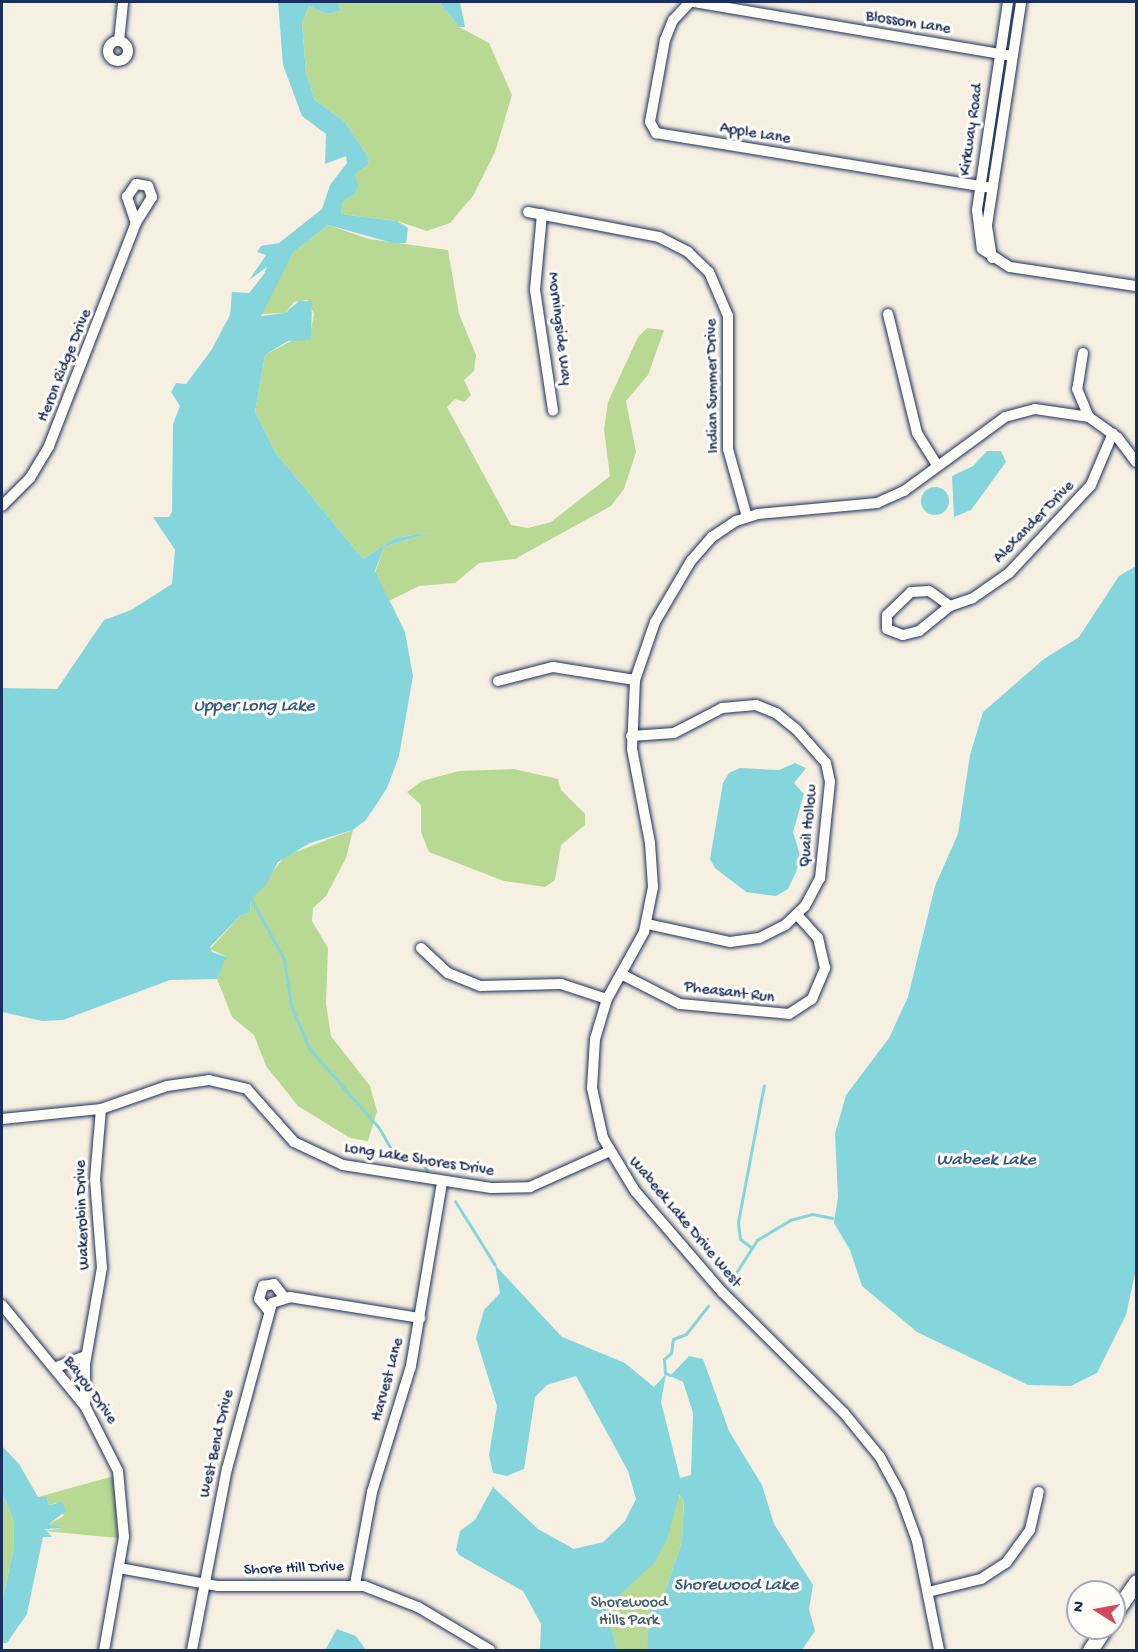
<!DOCTYPE html>
<style>
body{margin:0}
#map{position:relative;width:1138px;height:1652px;overflow:hidden;background:#f6f0e2;font-family:"Gochi Hand",sans-serif}
div>[style]{position:absolute}
[style*='--x']{left:calc(var(--x)*1px);top:calc(var(--y)*1px);width:calc(var(--w)*1px);rotate:calc(var(--a)*1deg)}
.green>*{inset:0;background:#b7d993}
.water>*{inset:0;background:#85d6dc}
.round{border-radius:50%}
.stream>*{height:3px;margin:-1.5px;padding:0 1.5px;transform-origin:1.5px;border-radius:1.5px;background:#85d6dc}
.roads{filter:drop-shadow(0 0 2px #1b2f5e) drop-shadow(0 0 2px #1b2f5e)}
.street>*{height:10px;margin:-5px;padding:0 5px;transform-origin:5px;border-radius:5px;background:#fdfcf7}
.street>.ring{margin:-5px;padding:0;box-sizing:content-box;background:none;border:10px solid #fdfcf7;border-radius:50%}
.secondary>*{height:15px;margin:-7.5px;padding:0 7.5px;transform-origin:7.5px;border-radius:7.5px;background:#fdfcf7}
span{translate:-50% -50%;white-space:nowrap;text-align:center;line-height:1.15;-webkit-text-stroke:6px #fdfcf7;paint-order:stroke}
.street-label{font-size:16px;color:#1b2f5e}
.park-label{font-size:16px;color:#425a6b}
.water-label{font-size:18px;color:#36597e;font-style:italic}
.frame{position:absolute;inset:0;border:3px solid #1b2f5e;pointer-events:none}
.north{position:absolute;left:1066px;top:1580px;width:60px;height:60px;box-sizing:border-box;background:#fdfcf7;border:2px solid #a3aaba;border-radius:50%;rotate:281deg;font-size:16px;font-weight:700;line-height:24px;text-align:center;color:#1b2f5e}
.north::after{content:'';display:block;margin:auto;width:21px;height:27px;background:#d1495b;clip-path:polygon(50% 0,100% 100%,50% 72%,0 100%)}
</style>
<div id="map">
<div class="green">
<i style="clip-path:polygon(338px 2px,439px 2px,459px 27px,489px 43px,512px 95px,495px 152px,473px 196px,450px 223px,427px 231px,397px 221px,341px 214px,343px 201px,354px 195px,357px 186px,355px 174px,368px 165px,369px 158px,345px 122px,315px 100px,306px 73px,302px 23px,309px 6px,327px 14px,341px 11px)"></i>
<i style="clip-path:polygon(328px 225px,369px 239px,448px 250px,459px 314px,476px 355px,474px 371px,464px 380px,471px 395px,464px 402px,455px 399px,447px 407px,511px 525px,528px 528px,551px 522px,610px 476px,604px 429px,608px 402px,638px 337px,647px 328px,664px 330px,648px 375px,626px 401px,636px 452px,624px 489px,611px 506px,515px 559px,479px 563px,455px 583px,419px 586px,389px 601px,375px 573px,384px 547px,432px 532px,395px 538px,363px 559px,276px 453px,255px 412px,265px 355px,311px 330px,314px 314px,307px 300px,294px 302px,285px 313px,261px 314px,293px 253px)"></i>
<i style="clip-path:polygon(514px 769px,558px 779px,561px 790px,585px 814px,585px 825px,561px 845px,555px 880px,545px 887px,504px 881px,429px 852px,421px 832px,421px 805px,407px 792px,422px 781px,459px 771px)"></i>
<i style="clip-path:polygon(353px 830px,346px 858px,326px 896px,313px 908px,312px 921px,328px 948px,326px 1003px,331px 1036px,370px 1086px,377px 1111px,368px 1141px,350px 1138px,298px 1106px,266px 1066px,254px 1035px,232px 1017px,217px 979px,225px 956px,210px 949px,241px 915px,250px 913px,251px 899px,285px 856px)"></i>
<i style="clip-path:polygon(114px 1476px,118px 1538px,44px 1531px,64px 1528px,49px 1524px,64px 1516px,56px 1503px,49px 1505px,47px 1497px,38px 1497px)"></i>
<i style="clip-path:polygon(2px 1492px,13px 1519px,14px 1547px,2px 1602px)"></i>
<i style="clip-path:polygon(677px 1495px,684px 1499px,682px 1541px,662px 1601px,653px 1610px,647px 1650px,617px 1650px,606px 1608px,667px 1540px)"></i>
</div>
<div class="water">
<i style="clip-path:polygon(278px 2px,338px 2px,341px 11px,327px 14px,309px 6px,302px 23px,306px 73px,315px 100px,345px 122px,369px 158px,368px 165px,355px 174px,358px 186px,354px 195px,343px 201px,341px 214px,397px 221px,408px 228px,406px 243px,393px 243px,328px 225px,293px 253px,261px 316px,285px 313px,299px 301px,312px 301px,311px 340px,288px 341px,265px 355px,255px 412px,276px 453px,363px 559px,395px 538px,432px 532px,384px 547px,375px 571px,405px 632px,413px 676px,399px 756px,387px 788px,366px 820px,353px 830px,310px 843px,278px 862px,266px 885px,251px 899px,250px 913px,241px 915px,210px 947px,212px 952px,226px 957px,217px 979px,170px 980px,63px 1020px,42px 1021px,2px 1012px,2px 688px,57px 689px,104px 620px,131px 610px,172px 584px,175px 550px,153px 517px,169px 517px,172px 512px,173px 424px,180px 406px,171px 392px,176px 383px,186px 384px,212px 349px,230px 315px,232px 292px,249px 293px,264px 274px,267px 267px,249px 280px,266px 255px,257px 252px,261px 246px,279px 243px,322px 209px,330px 185px,347px 163px,346px 156px,325px 164px,326px 134px,302px 116px,283px 65px)"></i>
<i style="clip-path:polygon(439px 2px,460px 2px,465px 27px,459px 27px)"></i>
<i style="clip-path:polygon(987px 451px,1001px 451px,1006px 462px,971px 510px,954px 517px,952px 476px,973px 466px)"></i>
<i class="round" style="left:921px;top:487px;width:28px;height:28px"></i>
<i style="clip-path:polygon(1136px 566px,1136px 1269px,1126px 1315px,1097px 1373px,1071px 1386px,1028px 1385px,917px 1332px,862px 1286px,850px 1250px,834px 1223px,838px 1197px,835px 1134px,846px 1095px,889px 1038px,908px 997px,935px 886px,958px 834px,970px 755px,983px 712px,1044px 659px,1079px 637px,1119px 576px)"></i>
<i style="clip-path:polygon(795px 763px,806px 768px,794px 783px,804px 794px,793px 832px,800px 855px,797px 870px,788px 889px,776px 896px,746px 892px,715px 868px,710px 859px,723px 783px,729px 773px,740px 768px,779px 770px)"></i>
<i style="clip-path:polygon(495px 1265px,562px 1337px,625px 1363px,654px 1387px,666px 1374px,661px 1402px,680px 1478px,691px 1475px,693px 1413px,683px 1382px,670px 1376px,689px 1356px,703px 1359px,729px 1431px,762px 1485px,774px 1524px,813px 1585px,809px 1609px,815px 1631px,802px 1650px,647px 1650px,650px 1610px,662px 1601px,682px 1541px,684px 1500px,679px 1495px,667px 1540px,654px 1563px,606px 1608px,617px 1650px,540px 1650px,541px 1624px,523px 1591px,459px 1555px,456px 1550px,460px 1531px,475px 1520px,493px 1487px,538px 1529px,574px 1549px,603px 1542px,625px 1521px,636px 1499px,628px 1471px,576px 1376px,547px 1385px,535px 1397px,524px 1469px,507px 1476px,493px 1473px,489px 1455px,497px 1406px,476px 1338px,484px 1310px,500px 1293px)"></i>
<i style="clip-path:polygon(2px 1446px,19px 1464px,38px 1497px,47px 1497px,49px 1505px,62px 1502px,66px 1511px,49px 1524px,65px 1528px,45px 1529px,52px 1537px,43px 1537px,27px 1614px,7px 1643px,2px 1643px,2px 1602px,14px 1547px,13px 1519px,2px 1492px)"></i>
<i style="clip-path:polygon(337px 1629px,356px 1636px,366px 1650px,325px 1650px)"></i>
</div>
<div class="stream">
<i style="--x:251;--y:899;--w:68;--a:61.2"></i>
<i style="--x:284;--y:959;--w:47;--a:81.3"></i>
<i style="--x:291;--y:1005;--w:47;--a:67.3"></i>
<i style="--x:309;--y:1048;--w:106;--a:48.8"></i>
<i style="--x:379;--y:1128;--w:32;--a:60"></i>
<i style="--x:395;--y:1156;--w:24;--a:9"></i>
<i style="--x:419;--y:1160;--w:13;--a:51"></i>
<i style="--x:455;--y:1201;--w:75;--a:58"></i>
<i style="--x:752;--y:1248;--w:15;--a:-143"></i>
<i style="--x:740;--y:1239;--w:17;--a:-97"></i>
<i style="--x:738;--y:1222;--w:139;--a:-79.3"></i>
<i style="--x:734;--y:1276;--w:43;--a:-57.4"></i>
<i style="--x:757;--y:1240;--w:39;--a:-31"></i>
<i style="--x:790;--y:1220;--w:23;--a:-15"></i>
<i style="--x:812;--y:1214;--w:21;--a:11"></i>
<i style="--x:670;--y:1375;--w:5;--a:-158"></i>
<i style="--x:665;--y:1373;--w:14;--a:-94"></i>
<i style="--x:664;--y:1359;--w:9;--a:-41"></i>
<i style="--x:671;--y:1353;--w:14;--a:-82"></i>
<i style="--x:673;--y:1339;--w:14;--a:-21"></i>
<i style="--x:686;--y:1334;--w:36;--a:-52"></i>
</div>
<div class="roads">
<div class="street">
<i style="--x:690;--y:2;--w:25;--a:133"></i>
<i style="--x:673;--y:20;--w:22;--a:112"></i>
<i style="--x:665;--y:40;--w:83;--a:100.4"></i>
<i style="--x:650;--y:122;--w:13;--a:61"></i>
<i style="--x:656;--y:133;--w:340;--a:9.3"></i>
<i style="--x:693;--y:2;--w:324;--a:9.6"></i>
<i style="--x:1008;--y:2;--w:210;--a:98.5"></i>
<i style="--x:977;--y:210;--w:39;--a:83"></i>
<i style="--x:982;--y:249;--w:33;--a:33"></i>
<i style="--x:1010;--y:267;--w:127;--a:8.6"></i>
<i style="--x:119;--y:41;--w:39;--a:-84"></i>
<i class="ring" style="left:108px;top:41px;width:10px;height:10px"></i>
<i style="--x:136;--y:184;--w:12;--a:9"></i>
<i style="--x:148;--y:186;--w:12;--a:70"></i>
<i style="--x:152;--y:197;--w:31;--a:122"></i>
<i style="--x:136;--y:223;--w:28;--a:-109"></i>
<i style="--x:127;--y:197;--w:16;--a:-55"></i>
<i style="--x:528;--y:212;--w:133;--a:10.8"></i>
<i style="--x:659;--y:237;--w:33;--a:27"></i>
<i style="--x:688;--y:252;--w:29;--a:44"></i>
<i style="--x:709;--y:272;--w:48;--a:66.6"></i>
<i style="--x:728;--y:316;--w:133;--a:90"></i>
<i style="--x:728;--y:449;--w:71;--a:74.4"></i>
<i style="--x:542;--y:214;--w:76;--a:95.3"></i>
<i style="--x:535;--y:290;--w:122;--a:81.5"></i>
<i style="--x:992;--y:258;--w:33;--a:-99"></i>
<i style="--x:987;--y:225;--w:226;--a:-81.3"></i>
<i style="--x:888;--y:314;--w:122;--a:76.3"></i>
<i style="--x:917;--y:433;--w:39;--a:58"></i>
<i style="--x:1083;--y:353;--w:36;--a:99"></i>
<i style="--x:1077;--y:389;--w:30;--a:67"></i>
<i style="--x:2;--y:506;--w:40;--a:-45"></i>
<i style="--x:30;--y:478;--w:37;--a:-59"></i>
<i style="--x:49;--y:446;--w:239;--a:-68.7"></i>
<i style="--x:950;--y:606;--w:26;--a:-144"></i>
<i style="--x:929;--y:591;--w:18;--a:177"></i>
<i style="--x:911;--y:592;--w:33;--a:136"></i>
<i style="--x:887;--y:615;--w:14;--a:90"></i>
<i style="--x:887;--y:629;--w:17;--a:21"></i>
<i style="--x:903;--y:635;--w:16;--a:-14"></i>
<i style="--x:919;--y:631;--w:40;--a:-39"></i>
<i style="--x:950;--y:606;--w:24;--a:-19"></i>
<i style="--x:973;--y:598;--w:44;--a:-34.8"></i>
<i style="--x:1009;--y:573;--w:120;--a:-47"></i>
<i style="--x:1091;--y:485;--w:56;--a:-67.1"></i>
<i style="--x:498;--y:681;--w:57;--a:-14.3"></i>
<i style="--x:553;--y:667;--w:83;--a:9"></i>
<i style="--x:631;--y:736;--w:43;--a:-4"></i>
<i style="--x:674;--y:733;--w:54;--a:-27.5"></i>
<i style="--x:722;--y:708;--w:34;--a:-5"></i>
<i style="--x:756;--y:705;--w:22;--a:22"></i>
<i style="--x:776;--y:713;--w:26;--a:39"></i>
<i style="--x:796;--y:729;--w:45;--a:48.6"></i>
<i style="--x:826;--y:763;--w:19;--a:78"></i>
<i style="--x:830;--y:782;--w:97;--a:95.9"></i>
<i style="--x:820;--y:878;--w:32;--a:118"></i>
<i style="--x:805;--y:906;--w:28;--a:136"></i>
<i style="--x:785;--y:925;--w:29;--a:153"></i>
<i style="--x:759;--y:938;--w:29;--a:172"></i>
<i style="--x:730;--y:942;--w:85;--a:-167.8"></i>
<i style="--x:421;--y:948;--w:37;--a:43"></i>
<i style="--x:448;--y:973;--w:35;--a:22"></i>
<i style="--x:480;--y:986;--w:81;--a:-1.4"></i>
<i style="--x:561;--y:984;--w:48;--a:18.1"></i>
<i style="--x:621;--y:974;--w:66;--a:27"></i>
<i style="--x:680;--y:1004;--w:109;--a:5.2"></i>
<i style="--x:789;--y:1014;--w:27;--a:-33"></i>
<i style="--x:812;--y:999;--w:34;--a:-67"></i>
<i style="--x:825;--y:968;--w:31;--a:-103"></i>
<i style="--x:818;--y:938;--w:31;--a:-132"></i>
<i style="--x:2;--y:1119;--w:100;--a:-5.8"></i>
<i style="--x:101;--y:1109;--w:70;--a:-19.2"></i>
<i style="--x:167;--y:1086;--w:42;--a:-8.1"></i>
<i style="--x:209;--y:1080;--w:39;--a:13"></i>
<i style="--x:247;--y:1089;--w:71;--a:48.4"></i>
<i style="--x:294;--y:1142;--w:54;--a:25.1"></i>
<i style="--x:343;--y:1165;--w:150;--a:8.8"></i>
<i style="--x:491;--y:1188;--w:39;--a:-1"></i>
<i style="--x:530;--y:1187;--w:85;--a:-24.2"></i>
<i style="--x:2;--y:1305;--w:131;--a:50.6"></i>
<i style="--x:85;--y:1406;--w:73;--a:63.1"></i>
<i style="--x:118;--y:1471;--w:66;--a:84.8"></i>
<i style="--x:124;--y:1537;--w:115;--a:100"></i>
<i style="--x:268;--y:1310;--w:14;--a:-129"></i>
<i style="--x:259;--y:1299;--w:14;--a:-73"></i>
<i style="--x:263;--y:1286;--w:11;--a:-10"></i>
<i style="--x:274;--y:1284;--w:16;--a:52"></i>
<i style="--x:54;--y:1368;--w:34;--a:-21"></i>
<i style="--x:85;--y:1406;--w:42;--a:-90"></i>
<i style="--x:85;--y:1364;--w:97;--a:-80"></i>
<i style="--x:102;--y:1268;--w:89;--a:-94.5"></i>
<i style="--x:95;--y:1179;--w:70;--a:-85.1"></i>
<i style="--x:119;--y:1568;--w:101;--a:10.3"></i>
<i style="--x:218;--y:1586;--w:146;--a:0"></i>
<i style="--x:364;--y:1586;--w:58;--a:21.3"></i>
<i style="--x:418;--y:1607;--w:84;--a:30.8"></i>
<i style="--x:355;--y:1584;--w:94;--a:-79.5"></i>
<i style="--x:372;--y:1492;--w:132;--a:-72.8"></i>
<i style="--x:411;--y:1366;--w:187;--a:-80.4"></i>
<i style="--x:928;--y:1592;--w:55;--a:-13.8"></i>
<i style="--x:981;--y:1579;--w:30;--a:-33"></i>
<i style="--x:1006;--y:1563;--w:41;--a:-54"></i>
<i style="--x:1030;--y:1530;--w:39;--a:-77"></i>
<i style="--x:192;--y:1650;--w:184;--a:-79.1"></i>
<i style="--x:227;--y:1469;--w:172;--a:-74.8"></i>
<i style="--x:272;--y:1303;--w:19;--a:-18"></i>
<i style="--x:290;--y:1297;--w:132;--a:9.2"></i>
<i style="--x:939;--y:1650;--w:111;--a:-101.4"></i>
<i style="--x:917;--y:1541;--w:50;--a:-109.9"></i>
<i style="--x:900;--y:1494;--w:42;--a:-118.4"></i>
<i style="--x:880;--y:1457;--w:57;--a:-129.3"></i>
<i style="--x:844;--y:1413;--w:172;--a:-135.2"></i>
<i style="--x:722;--y:1292;--w:133;--a:-130.7"></i>
<i style="--x:635;--y:1191;--w:62;--a:-121.1"></i>
<i style="--x:603;--y:1138;--w:51;--a:-102.4"></i>
<i style="--x:592;--y:1088;--w:49;--a:-86.5"></i>
<i style="--x:595;--y:1039;--w:42;--a:-73.3"></i>
<i style="--x:607;--y:999;--w:77;--a:-61.1"></i>
<i style="--x:644;--y:932;--w:46;--a:-78.7"></i>
<i style="--x:653;--y:887;--w:44;--a:-93.9"></i>
<i style="--x:650;--y:843;--w:96;--a:-100.8"></i>
<i style="--x:632;--y:749;--w:69;--a:-87.5"></i>
<i style="--x:635;--y:680;--w:61;--a:-71"></i>
<i style="--x:655;--y:622;--w:71;--a:-59.5"></i>
<i style="--x:691;--y:561;--w:32;--a:-49"></i>
<i style="--x:712;--y:537;--w:29;--a:-34"></i>
<i style="--x:736;--y:521;--w:23;--a:-18"></i>
<i style="--x:758;--y:514;--w:120;--a:-5.3"></i>
<i style="--x:877;--y:503;--w:30;--a:-24"></i>
<i style="--x:904;--y:491;--w:125;--a:-36.2"></i>
<i style="--x:1005;--y:417;--w:31;--a:-15"></i>
<i style="--x:1035;--y:409;--w:55;--a:8.4"></i>
<i style="--x:1089;--y:417;--w:36;--a:36"></i>
<i style="--x:1118;--y:438;--w:30;--a:53"></i>
</div>
<div class="secondary">
<i style="--x:1114;--y:1614;--w:39;--a:-55"></i>
<i style="--x:1090;--y:1650;--w:27;--a:-56"></i>
</div>
</div>
<div class="street-label">
<span style="left:908px;top:24px;rotate:9deg">Blossom Lane</span>
<span style="left:973px;top:130px;rotate:-82deg">Kirkway Road</span>
<span style="left:755px;top:135px;rotate:9deg">Apple Lane</span>
<span style="left:558px;top:329px;rotate:83deg">Morningside Way</span>
<span style="left:66px;top:366px;rotate:-68deg">Heron Ridge Drive</span>
<span style="left:714px;top:386px;rotate:-91deg">Indian Summer Drive</span>
<span style="left:1035px;top:523px;rotate:-46deg">Alexander Drive</span>
<span style="left:810px;top:826px;rotate:-85deg">Quail Hollow</span>
<span style="left:729px;top:994px;rotate:7deg">Pheasant Run</span>
<span style="left:419px;top:1161px;rotate:9deg">Long Lake Shores Drive</span>
<span style="left:84px;top:1215px;rotate:-92deg">Wakerobin Drive</span>
<span style="left:684px;top:1223px;rotate:50deg">Wabeek Lake Drive West</span>
<span style="left:389px;top:1380px;rotate:-75deg">Harvest Lane</span>
<span style="left:89px;top:1391px;rotate:54deg">Bayou Drive</span>
<span style="left:218px;top:1444px;rotate:-77deg">West Bend Drive</span>
<span style="left:294px;top:1570px;rotate:-2deg">Shore Hill Drive</span>
</div>
<div class="park-label">
<span style="left:629px;top:1613px">Shorewood<br>Hills Park</span>
</div>
<div class="water-label">
<span style="left:254px;top:707px">Upper Long Lake</span>
<span style="left:986px;top:1161px">Wabeek Lake</span>
<span style="left:736px;top:1586px">Shorewood Lake</span>
</div>
<div class="frame"></div>
<div class="north">N</div>
</div>
